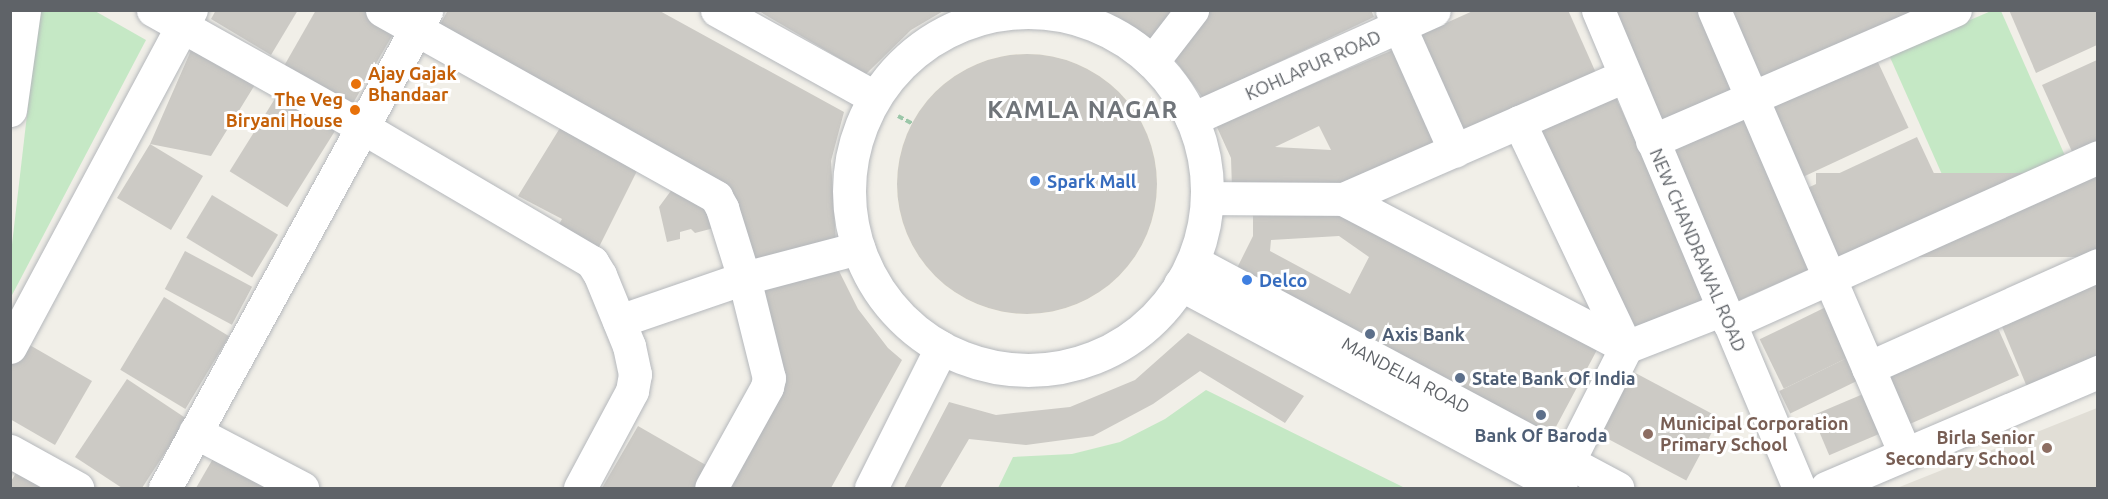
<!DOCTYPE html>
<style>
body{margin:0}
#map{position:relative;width:2108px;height:499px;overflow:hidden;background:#f1efe8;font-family:Ubuntu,sans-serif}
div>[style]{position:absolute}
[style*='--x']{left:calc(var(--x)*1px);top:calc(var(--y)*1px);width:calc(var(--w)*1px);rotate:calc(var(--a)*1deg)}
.commercial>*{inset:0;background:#fef7e0}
.round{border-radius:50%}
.education>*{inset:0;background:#e1ded6}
.green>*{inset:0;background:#c5e8c5}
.building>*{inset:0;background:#cccac5;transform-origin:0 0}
.path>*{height:4px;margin-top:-2px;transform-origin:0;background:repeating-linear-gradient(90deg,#9cc7a9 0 6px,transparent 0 9px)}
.roads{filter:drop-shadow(0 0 2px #b5b8bc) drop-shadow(0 0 2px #b5b8bc)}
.minor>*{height:33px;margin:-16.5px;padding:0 16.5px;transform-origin:16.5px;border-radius:16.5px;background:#fff}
.minor>.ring{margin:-16.5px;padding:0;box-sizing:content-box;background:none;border:33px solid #fff;border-radius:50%}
.dots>*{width:16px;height:16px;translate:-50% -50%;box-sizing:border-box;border:3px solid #fff;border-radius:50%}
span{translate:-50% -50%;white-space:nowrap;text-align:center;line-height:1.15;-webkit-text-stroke:6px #fff;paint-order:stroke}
.street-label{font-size:18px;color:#5f6368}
.food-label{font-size:18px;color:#c56008;font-weight:700}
.left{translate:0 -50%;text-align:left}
.right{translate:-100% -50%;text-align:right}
.shop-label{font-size:18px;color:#366cbe;font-weight:700}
.service-label{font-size:18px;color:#4e5e75;font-weight:700}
.education-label{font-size:18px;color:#785e54;font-weight:700}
.district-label{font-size:24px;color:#70757a;font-weight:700;letter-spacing:1.5px}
.frame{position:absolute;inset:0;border:12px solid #5f6368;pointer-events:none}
</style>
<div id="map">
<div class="commercial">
<i class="round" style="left:897px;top:54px;width:260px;height:260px"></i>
</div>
<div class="education">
<i style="clip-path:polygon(2097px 408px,2097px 488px,1897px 488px)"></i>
</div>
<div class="green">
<i style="clip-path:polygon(39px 11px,95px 11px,146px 40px,11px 297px,11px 253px)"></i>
<i style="clip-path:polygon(1991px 11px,2001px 11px,2066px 158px,1956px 206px,1889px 55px)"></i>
<i style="clip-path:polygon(1206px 390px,1405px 488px,998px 488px,1013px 457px,1072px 454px,1120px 442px,1165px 419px)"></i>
</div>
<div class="building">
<i style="clip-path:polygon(216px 10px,298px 10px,271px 55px,211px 19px)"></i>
<i style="clip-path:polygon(316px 10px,363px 10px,396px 29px,352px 105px,284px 66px)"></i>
<i style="clip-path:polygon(448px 10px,658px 10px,844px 112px,831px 161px,836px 242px,746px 266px,735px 226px,436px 32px)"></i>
<i style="clip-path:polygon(757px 10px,945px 10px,911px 30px,866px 74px)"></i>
<i style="clip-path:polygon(1104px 10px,1174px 10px,1150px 39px)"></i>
<i style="clip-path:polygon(1206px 10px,1371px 10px,1374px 17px,1203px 98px,1172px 56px)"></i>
<i style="clip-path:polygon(1475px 10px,1568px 10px,1596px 73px,1459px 134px,1415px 37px)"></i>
<i style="clip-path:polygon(1610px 10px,1703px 10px,1737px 87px,1659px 122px)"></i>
<i style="clip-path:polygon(1737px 10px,1941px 10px,1757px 93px,1723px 17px)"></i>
<i style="clip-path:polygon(2009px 10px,2097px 10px,2097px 45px,2036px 73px)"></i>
<i style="clip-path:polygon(196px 39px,259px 78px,211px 156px,150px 144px,203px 176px,171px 230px,117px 198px,150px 144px)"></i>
<i style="clip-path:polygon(evenodd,1393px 50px,1436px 144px,1347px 185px,1232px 189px,1231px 158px,1216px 125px,1393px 50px,1319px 126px,1331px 150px,1275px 147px,1319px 126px)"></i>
<i class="round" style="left:897px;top:54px;width:260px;height:260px"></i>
<i style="left:1876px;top:58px;width:77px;height:125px;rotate:65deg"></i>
<i style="clip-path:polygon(2097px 60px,2097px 146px,2074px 156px,2042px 85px)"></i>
<i style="left:281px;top:89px;width:68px;height:97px;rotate:32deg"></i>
<i style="left:1615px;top:96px;width:228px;height:90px;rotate:65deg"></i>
<i style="left:1749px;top:110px;width:170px;height:89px;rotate:66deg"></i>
<i style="clip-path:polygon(563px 123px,641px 163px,598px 249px,557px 228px,562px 219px,518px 196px)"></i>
<i style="left:1917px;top:137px;width:80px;height:131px;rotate:65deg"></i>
<i style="left:2097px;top:173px;width:84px;height:281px;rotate:90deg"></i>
<i style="clip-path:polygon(673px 188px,706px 202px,714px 228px,695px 233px,691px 229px,680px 232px,680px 239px,667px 242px,659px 207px)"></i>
<i style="left:212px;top:195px;width:77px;height:50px;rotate:31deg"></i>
<i style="clip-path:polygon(evenodd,1253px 208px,1334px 208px,1598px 348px,1550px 438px,1237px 268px,1253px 236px,1253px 208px,1339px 236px,1369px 257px,1350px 294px,1270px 251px,1271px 240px,1339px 236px)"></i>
<i style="left:185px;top:251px;width:76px;height:43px;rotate:28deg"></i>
<i style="clip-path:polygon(838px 269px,858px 309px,888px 348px,902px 360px,831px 488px,723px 488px,781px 384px,757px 293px)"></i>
<i style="clip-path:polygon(2097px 275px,2097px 356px,2027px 387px,1998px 317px)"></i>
<i style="left:164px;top:297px;width:76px;height:85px;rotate:31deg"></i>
<i style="left:1828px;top:306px;width:55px;height:76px;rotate:64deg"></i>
<i style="left:1993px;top:317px;width:64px;height:125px;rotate:66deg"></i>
<i style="clip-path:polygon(1188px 333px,1304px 396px,1285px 423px,1200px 371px,1153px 404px,1093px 436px,1026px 445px,969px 439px,940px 488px,904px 488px,949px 402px,996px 415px,1070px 407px,1135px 380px)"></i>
<i style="clip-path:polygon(21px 340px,92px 381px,55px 445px,10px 419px,10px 358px)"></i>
<i style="left:1853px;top:355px;width:25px;height:82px;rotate:64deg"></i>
<i style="left:1626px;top:368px;width:106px;height:71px;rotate:28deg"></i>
<i style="clip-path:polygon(127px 379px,187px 419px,142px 488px,122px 488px,75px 457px)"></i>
<i style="left:1875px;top:389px;width:43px;height:68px;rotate:67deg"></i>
<i style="clip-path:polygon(638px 426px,711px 468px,700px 488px,602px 488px)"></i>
<i style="clip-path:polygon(218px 450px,285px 488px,196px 488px)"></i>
<i style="clip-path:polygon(22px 463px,69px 488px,10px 488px,10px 483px)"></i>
</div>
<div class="path">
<i style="--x:898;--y:116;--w:17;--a:28"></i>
</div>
<div class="roads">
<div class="minor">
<i style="--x:153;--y:10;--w:240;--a:29.2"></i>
<i style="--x:362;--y:127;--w:267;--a:30.4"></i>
<i style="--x:592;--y:262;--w:15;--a:58"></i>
<i style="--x:600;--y:275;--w:77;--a:67.8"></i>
<i style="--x:629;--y:346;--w:29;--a:78"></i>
<i style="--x:635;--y:374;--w:17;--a:100"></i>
<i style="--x:632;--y:391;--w:110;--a:118.2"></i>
<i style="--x:382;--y:10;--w:383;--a:29.2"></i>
<i style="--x:716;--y:197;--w:13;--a:61"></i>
<i style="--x:722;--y:208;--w:73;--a:72.6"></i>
<i style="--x:744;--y:278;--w:103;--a:76"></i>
<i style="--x:769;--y:378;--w:9;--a:103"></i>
<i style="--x:767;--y:387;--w:115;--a:119"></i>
<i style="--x:717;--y:10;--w:179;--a:29"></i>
<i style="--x:1392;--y:10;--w:154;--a:65.9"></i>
<i style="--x:1598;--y:10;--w:519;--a:67.19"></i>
<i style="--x:1714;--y:10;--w:483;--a:66.7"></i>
<i class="ring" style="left:849px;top:12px;width:325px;height:325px"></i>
<i style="--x:1152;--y:62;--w:66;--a:-52.4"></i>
<i style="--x:10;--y:110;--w:101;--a:-82"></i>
<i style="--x:1192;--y:119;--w:265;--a:-24.2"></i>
<i style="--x:1519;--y:122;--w:249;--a:64.6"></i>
<i style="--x:1626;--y:347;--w:104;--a:-21.4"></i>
<i style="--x:1652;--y:141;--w:330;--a:-23.4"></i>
<i style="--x:1207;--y:198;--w:136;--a:0.4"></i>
<i style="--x:1194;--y:262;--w:480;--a:28.1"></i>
<i style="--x:1180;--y:284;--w:432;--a:28.2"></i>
<i style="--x:619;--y:321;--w:132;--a:-19"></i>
<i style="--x:744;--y:278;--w:118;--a:-14.7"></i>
<i style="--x:1729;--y:323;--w:405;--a:-24.2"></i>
<i style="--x:10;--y:347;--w:383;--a:-61.8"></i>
<i style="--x:1868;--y:368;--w:252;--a:-24.1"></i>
<i style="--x:195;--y:432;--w:121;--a:27.6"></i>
<i style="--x:10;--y:451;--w:77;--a:28.9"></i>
<i style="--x:1568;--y:462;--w:129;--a:-63.2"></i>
<i style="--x:1626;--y:347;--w:319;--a:-152.4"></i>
<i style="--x:1343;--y:199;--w:308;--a:-23.6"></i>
<i style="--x:165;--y:488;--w:544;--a:-61.31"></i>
<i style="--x:871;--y:488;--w:157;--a:-63.4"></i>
<i style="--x:1826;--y:488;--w:296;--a:-23.1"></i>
</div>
</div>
<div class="dots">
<i style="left:356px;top:84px;background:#e8710a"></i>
<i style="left:355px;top:110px;background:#e8710a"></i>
<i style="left:1035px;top:181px;background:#3f7fe0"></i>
<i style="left:1247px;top:280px;background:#3f7fe0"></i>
<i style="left:1370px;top:334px;background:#5c6f8a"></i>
<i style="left:1460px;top:378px;background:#5c6f8a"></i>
<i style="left:1541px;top:415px;background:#5c6f8a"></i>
<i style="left:1648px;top:434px;background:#8d6e63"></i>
<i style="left:2047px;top:448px;background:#8d6e63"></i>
</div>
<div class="street-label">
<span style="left:1313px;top:65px;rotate:-24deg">KOHLAPUR ROAD</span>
<span style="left:1698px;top:250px;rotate:67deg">NEW CHANDRAWAL ROAD</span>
<span style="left:1406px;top:375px;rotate:28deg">MANDELIA ROAD</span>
</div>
<div class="food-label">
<span class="left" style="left:368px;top:84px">Ajay Gajak<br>Bhandaar</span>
<span class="right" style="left:343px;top:110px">The Veg<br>Biryani House</span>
</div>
<div class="shop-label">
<span class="left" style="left:1047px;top:181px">Spark Mall</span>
<span class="left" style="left:1259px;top:280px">Delco</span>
</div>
<div class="service-label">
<span class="left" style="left:1382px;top:334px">Axis Bank</span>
<span class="left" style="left:1472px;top:378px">State Bank Of India</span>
<span style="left:1541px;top:435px">Bank Of Baroda</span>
</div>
<div class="education-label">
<span class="left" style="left:1660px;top:434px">Municipal Corporation<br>Primary School</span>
<span class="right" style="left:2035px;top:448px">Birla Senior<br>Secondary School</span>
</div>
<div class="district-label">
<span style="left:1083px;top:110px">KAMLA NAGAR</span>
</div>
<div class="frame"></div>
</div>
